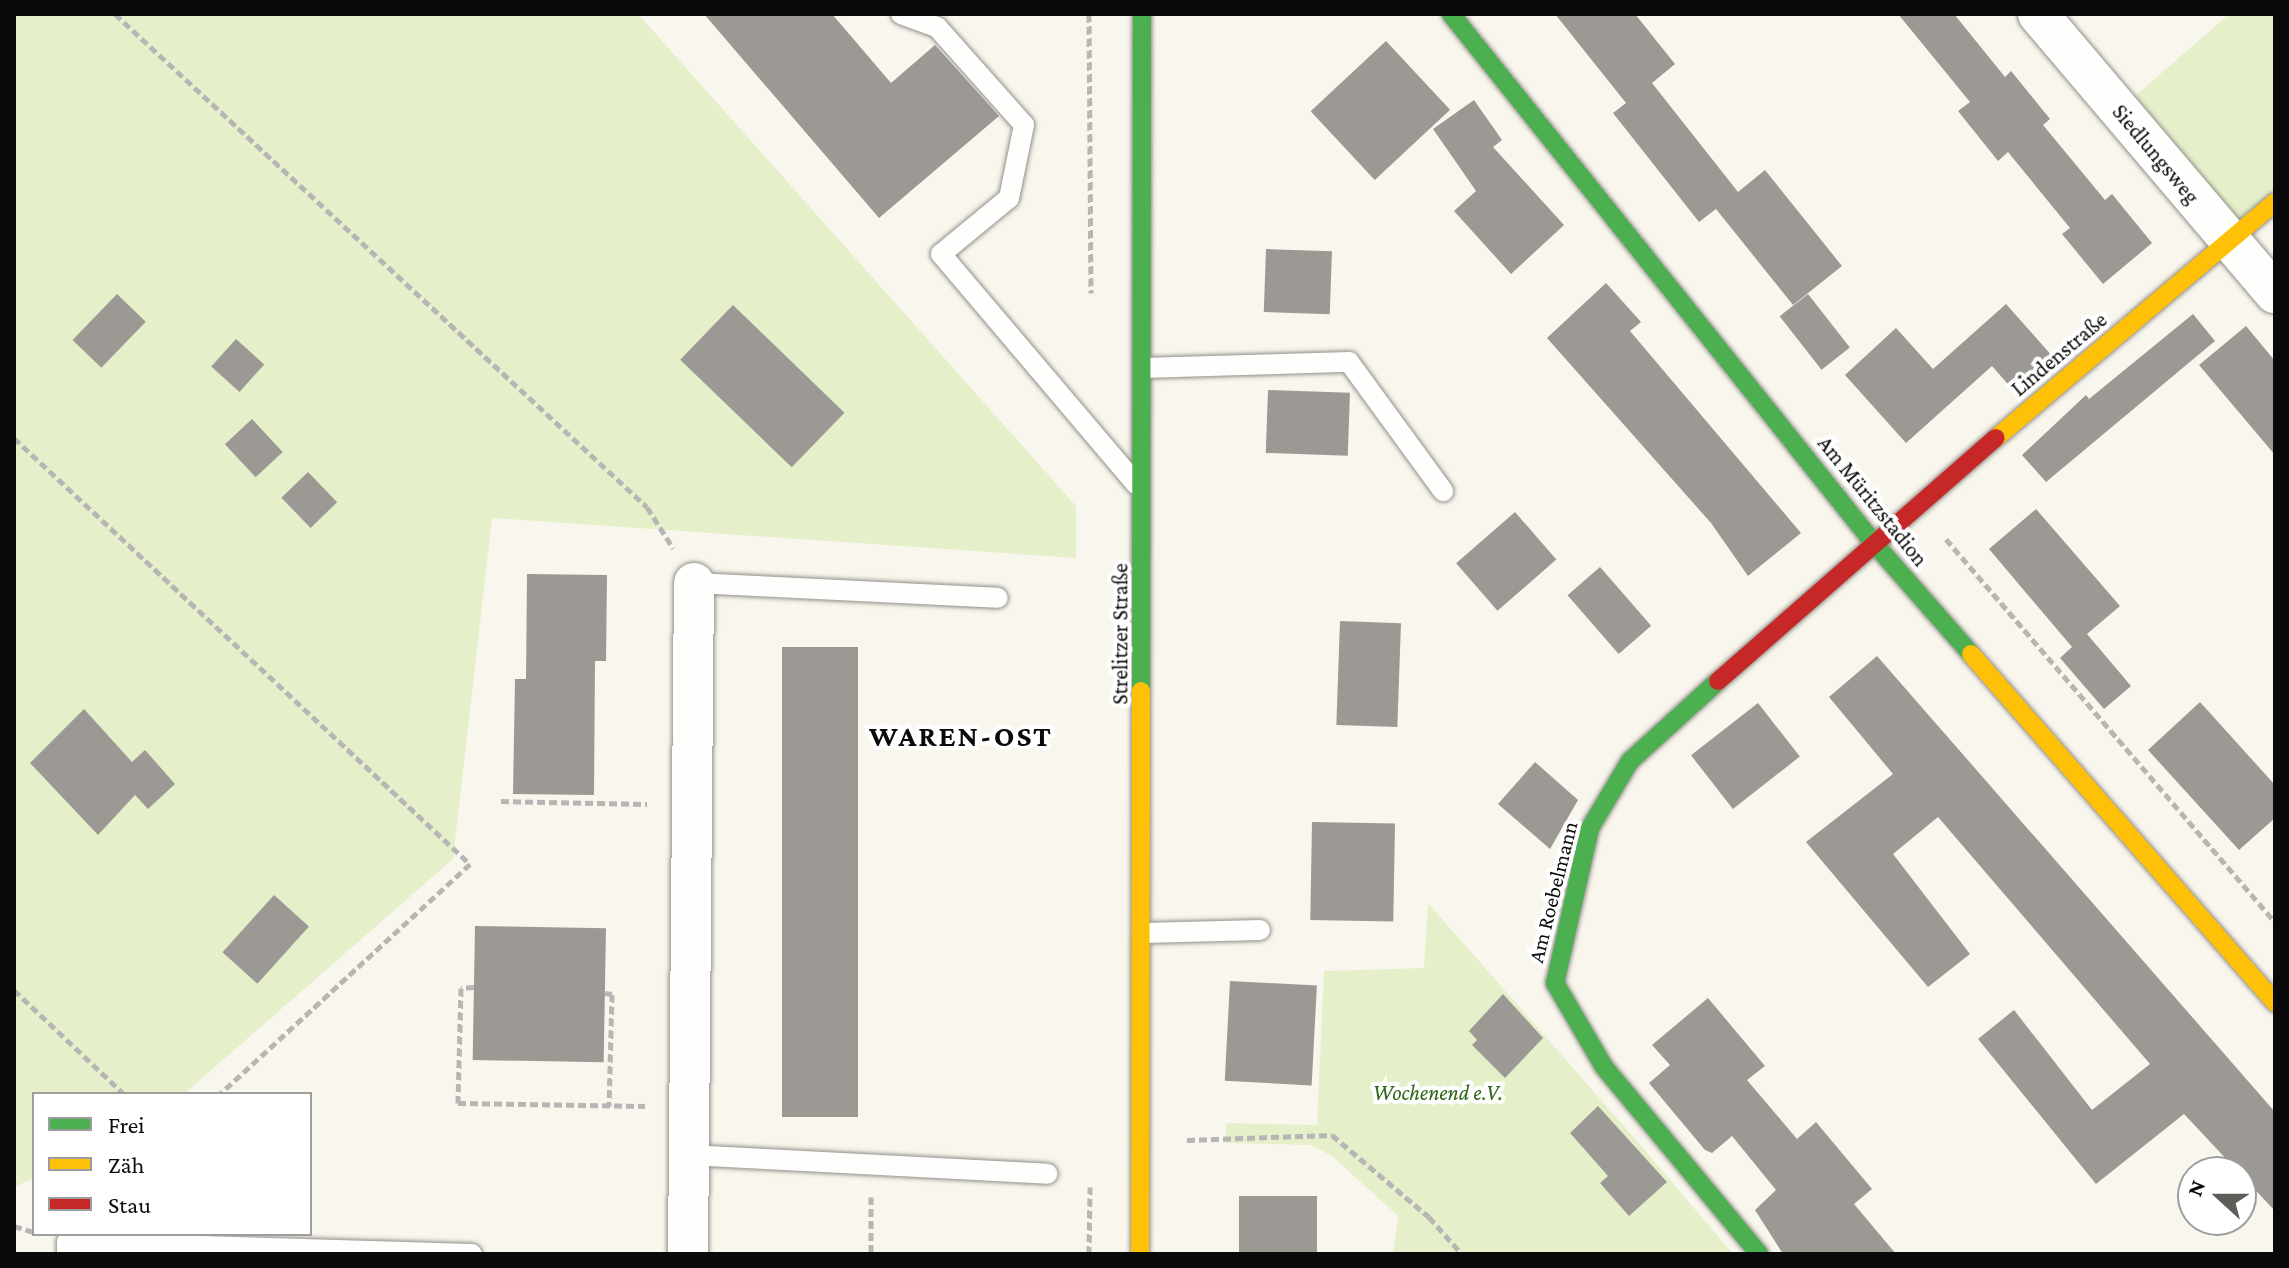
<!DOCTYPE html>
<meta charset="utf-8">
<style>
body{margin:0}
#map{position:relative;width:2289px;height:1268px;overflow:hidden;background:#f9f6ed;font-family:"Crimson Pro",serif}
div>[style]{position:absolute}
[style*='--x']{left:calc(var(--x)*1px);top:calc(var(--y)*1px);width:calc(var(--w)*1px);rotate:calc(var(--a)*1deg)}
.green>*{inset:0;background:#e5f0cb}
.building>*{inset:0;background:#9c9894;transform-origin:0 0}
.path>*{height:5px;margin-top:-2.5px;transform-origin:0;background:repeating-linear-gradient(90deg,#b7b6b5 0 8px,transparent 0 12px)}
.roads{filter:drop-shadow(0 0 2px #92908c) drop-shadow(0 0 2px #92908c)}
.lane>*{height:20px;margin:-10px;padding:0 10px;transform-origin:10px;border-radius:10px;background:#fefefc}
.street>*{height:40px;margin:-20px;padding:0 20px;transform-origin:20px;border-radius:20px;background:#fefefc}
.fast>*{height:18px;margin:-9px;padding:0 9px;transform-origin:9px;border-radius:9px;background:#4caf50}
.slow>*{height:18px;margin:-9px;padding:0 9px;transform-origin:9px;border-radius:9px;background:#ffc107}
.jam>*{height:18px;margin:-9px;padding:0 9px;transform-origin:9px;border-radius:9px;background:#c62828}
span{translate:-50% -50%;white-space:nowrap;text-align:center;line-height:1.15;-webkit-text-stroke:8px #fff;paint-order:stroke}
.street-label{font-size:22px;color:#0a0a0a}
.park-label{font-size:22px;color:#2f6617;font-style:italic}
.district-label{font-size:30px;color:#0a0a0a;font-weight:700;letter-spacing:2px}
.frame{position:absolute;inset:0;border:16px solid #0a0a0a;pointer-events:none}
.legend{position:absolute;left:32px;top:1092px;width:280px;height:144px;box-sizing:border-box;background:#fff;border:2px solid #9d9d9d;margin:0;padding:10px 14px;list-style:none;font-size:24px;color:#0a0a0a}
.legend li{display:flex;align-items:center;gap:16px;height:40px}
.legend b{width:40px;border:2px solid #9d9d9d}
.north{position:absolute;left:2177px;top:1156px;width:80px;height:80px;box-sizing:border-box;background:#fff;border:2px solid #9d9d9d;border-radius:50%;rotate:291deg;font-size:22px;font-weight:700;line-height:32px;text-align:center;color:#0a0a0a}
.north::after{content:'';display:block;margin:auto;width:28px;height:36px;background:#5e5d59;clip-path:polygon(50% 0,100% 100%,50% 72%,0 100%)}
</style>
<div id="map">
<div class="green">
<i style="clip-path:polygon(14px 14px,638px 14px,1076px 506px,1076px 558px,492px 518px,453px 859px,184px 1094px,34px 1094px,34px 1178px,14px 1187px)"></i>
<i style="clip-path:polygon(2229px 14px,2275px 14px,2275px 202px,2230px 241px,2119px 110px)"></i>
<i style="clip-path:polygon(1428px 903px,1631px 1134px,1733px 1254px,1393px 1254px,1398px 1216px,1332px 1156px,1311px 1145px,1226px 1143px,1226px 1123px,1317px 1125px,1324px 971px,1424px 968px)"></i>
</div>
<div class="building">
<i style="clip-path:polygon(704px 14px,832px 14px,891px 83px,935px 45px,999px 116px,879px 218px)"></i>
<i style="clip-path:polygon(1555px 14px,1635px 14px,1675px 64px,1652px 83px,1738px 192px,1765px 170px,1842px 266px,1793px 305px,1716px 209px,1699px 222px,1613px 113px,1626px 103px)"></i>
<i style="clip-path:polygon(1898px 14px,1954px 14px,2005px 77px,2011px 71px,2050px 119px,2043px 125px,2105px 200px,2112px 194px,2152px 243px,2103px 284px,2062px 234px,2070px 228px,2008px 152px,1998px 161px,1958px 111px,1970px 102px)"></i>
<i style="left:1386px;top:41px;width:94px;height:103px;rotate:47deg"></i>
<i style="clip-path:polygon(1474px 100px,1502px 140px,1493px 147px,1564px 225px,1511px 274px,1454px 211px,1476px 191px,1433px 129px)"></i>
<i style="left:1266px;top:249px;width:66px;height:63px;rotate:2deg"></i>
<i style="clip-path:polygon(1606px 283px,1641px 322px,1630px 331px,1801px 533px,1748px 576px,1711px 523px,1547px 338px)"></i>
<i style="left:117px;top:294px;width:40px;height:64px;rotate:44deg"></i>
<i style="left:1808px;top:294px;width:68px;height:36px;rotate:52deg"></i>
<i style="clip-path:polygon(2006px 304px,2053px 357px,2013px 390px,1992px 366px,1906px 443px,1845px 375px,1896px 328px,1933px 369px)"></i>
<i style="left:733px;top:305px;width:155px;height:76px;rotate:44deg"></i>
<i style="clip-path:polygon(2193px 314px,2215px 341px,2046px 482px,2022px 455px,2086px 395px,2089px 399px)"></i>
<i style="clip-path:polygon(2246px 326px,2275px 361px,2275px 455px,2199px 365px)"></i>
<i style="left:236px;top:339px;width:38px;height:37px;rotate:42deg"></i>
<i style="left:1268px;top:390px;width:82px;height:63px;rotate:2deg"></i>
<i style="left:252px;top:419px;width:45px;height:37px;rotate:47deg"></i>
<i style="left:308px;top:472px;width:42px;height:37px;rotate:46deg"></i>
<i style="clip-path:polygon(2036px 509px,2120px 606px,2087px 634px,2131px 686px,2104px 709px,2060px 658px,2072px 647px,1989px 549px)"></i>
<i style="left:1515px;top:512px;width:63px;height:78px;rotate:49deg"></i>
<i style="left:1600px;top:567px;width:78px;height:43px;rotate:49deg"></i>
<i style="clip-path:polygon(527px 574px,607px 575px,606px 661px,595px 661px,594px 795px,513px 794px,515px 679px,526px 679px)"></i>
<i style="left:1340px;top:621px;width:61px;height:104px;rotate:2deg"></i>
<i style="left:782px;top:647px;width:76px;height:470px"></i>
<i style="clip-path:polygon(1877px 656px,2275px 1112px,2275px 1211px,2184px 1114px,2096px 1184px,1978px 1039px,2014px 1010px,2092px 1110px,2150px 1064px,1938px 817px,1893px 854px,1970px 954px,1928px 987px,1806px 842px,1893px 774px,1829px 697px)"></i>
<i style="clip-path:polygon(2200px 702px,2275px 785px,2275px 818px,2239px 850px,2148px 750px)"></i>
<i style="left:1758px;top:703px;width:68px;height:85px;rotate:52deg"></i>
<i style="clip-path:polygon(84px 709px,132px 762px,145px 750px,175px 784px,148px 809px,135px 795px,98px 835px,30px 763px)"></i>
<i style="clip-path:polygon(1535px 762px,1578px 800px,1550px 849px,1498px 804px)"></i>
<i style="left:1312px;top:822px;width:83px;height:98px;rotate:1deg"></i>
<i style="left:274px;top:895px;width:47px;height:77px;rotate:42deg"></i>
<i style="left:475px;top:926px;width:131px;height:134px;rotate:1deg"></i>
<i style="left:1230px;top:981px;width:87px;height:100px;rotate:3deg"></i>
<i style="clip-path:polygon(1503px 994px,1543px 1038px,1505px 1078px,1472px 1045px,1477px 1040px,1469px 1031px)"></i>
<i style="clip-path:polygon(1708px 998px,1765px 1066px,1747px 1080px,1797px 1139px,1816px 1122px,1872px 1189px,1854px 1204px,1896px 1254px,1783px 1254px,1755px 1210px,1776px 1190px,1732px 1136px,1712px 1153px,1705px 1150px,1649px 1083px,1670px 1065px,1652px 1045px)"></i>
<i style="clip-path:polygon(1598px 1106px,1667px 1182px,1629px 1216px,1600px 1183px,1608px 1176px,1570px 1133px)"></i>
<i style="left:1239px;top:1196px;width:78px;height:58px"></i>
</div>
<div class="path">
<i style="--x:115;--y:14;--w:725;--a:42.82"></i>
<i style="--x:647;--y:507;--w:49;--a:57.6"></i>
<i style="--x:1089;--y:14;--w:279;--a:89.6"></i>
<i style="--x:14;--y:438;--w:624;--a:43.05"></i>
<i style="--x:470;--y:864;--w:340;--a:137.4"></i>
<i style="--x:1946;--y:539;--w:505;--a:49.34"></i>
<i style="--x:501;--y:801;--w:146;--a:1.2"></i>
<i style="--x:474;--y:987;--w:13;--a:176"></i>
<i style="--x:461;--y:988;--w:115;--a:91.5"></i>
<i style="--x:458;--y:1103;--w:187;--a:0.9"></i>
<i style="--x:14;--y:990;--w:151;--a:43.4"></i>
<i style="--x:605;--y:993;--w:7;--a:8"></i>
<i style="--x:612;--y:994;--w:112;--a:91.5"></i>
<i style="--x:1187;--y:1140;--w:145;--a:-2"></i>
<i style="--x:1332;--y:1135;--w:127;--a:40.2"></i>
<i style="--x:1429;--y:1217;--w:50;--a:48.3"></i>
<i style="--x:871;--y:1197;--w:57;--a:90"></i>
<i style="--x:14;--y:1226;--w:21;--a:17"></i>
<i style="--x:1089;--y:1254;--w:67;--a:-89.1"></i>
</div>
<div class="roads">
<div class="lane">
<i style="--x:901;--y:14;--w:38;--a:20"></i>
<i style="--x:937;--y:27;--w:131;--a:48.4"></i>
<i style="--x:1024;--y:125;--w:75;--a:101.6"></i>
<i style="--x:1009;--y:198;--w:88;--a:140.5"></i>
<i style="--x:941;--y:254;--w:302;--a:49.7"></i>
<i style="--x:1144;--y:368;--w:205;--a:-1.7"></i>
<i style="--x:1349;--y:362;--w:160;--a:53.9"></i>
<i style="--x:694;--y:583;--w:304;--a:2.8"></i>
<i style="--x:1144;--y:933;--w:116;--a:-1.5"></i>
<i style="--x:689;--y:1155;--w:359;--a:3"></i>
<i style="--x:67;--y:1254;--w:12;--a:-90"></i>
<i style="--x:67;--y:1242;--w:405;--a:1.7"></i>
</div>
<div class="street">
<i style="--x:2038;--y:14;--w:366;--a:49.7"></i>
<i style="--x:688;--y:1254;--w:671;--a:-89.49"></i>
</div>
<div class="fast">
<i style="--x:1451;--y:14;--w:676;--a:51.37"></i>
<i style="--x:1873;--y:542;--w:149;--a:48.8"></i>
<i style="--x:1718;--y:681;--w:119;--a:137.7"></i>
<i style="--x:1630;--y:761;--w:78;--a:120.8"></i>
<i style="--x:1590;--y:828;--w:159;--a:102.7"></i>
<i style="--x:1555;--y:983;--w:97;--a:59.7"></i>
<i style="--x:1604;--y:1067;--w:243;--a:50.3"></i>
<i style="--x:1141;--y:691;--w:677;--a:-89.92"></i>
</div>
<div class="slow">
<i style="--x:1996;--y:438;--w:365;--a:-40.2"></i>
<i style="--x:1971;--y:654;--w:463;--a:48.9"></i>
<i style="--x:1140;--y:1254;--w:563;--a:-89.9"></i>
</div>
<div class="jam">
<i style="--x:1718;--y:681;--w:369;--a:-41.2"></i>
</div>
</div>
<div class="street-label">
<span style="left:2156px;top:154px;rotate:50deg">Siedlungsweg</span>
<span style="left:2059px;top:354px;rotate:-40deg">Lindenstraße</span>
<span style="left:1873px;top:501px;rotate:51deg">Am Müritzstadion</span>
<span style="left:1120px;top:634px;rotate:-90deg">Strelitzer Straße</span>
<span style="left:1553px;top:892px;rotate:-76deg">Am Roebelmann</span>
</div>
<div class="park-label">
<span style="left:1438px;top:1093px">Wochenend e.V.</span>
</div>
<div class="district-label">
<span style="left:961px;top:736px">WAREN-OST</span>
</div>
<div class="frame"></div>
<ul class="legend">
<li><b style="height:10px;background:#4caf50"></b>Frei</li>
<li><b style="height:10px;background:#ffc107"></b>Zäh</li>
<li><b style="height:10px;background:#c62828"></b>Stau</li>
</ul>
<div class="north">N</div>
</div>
